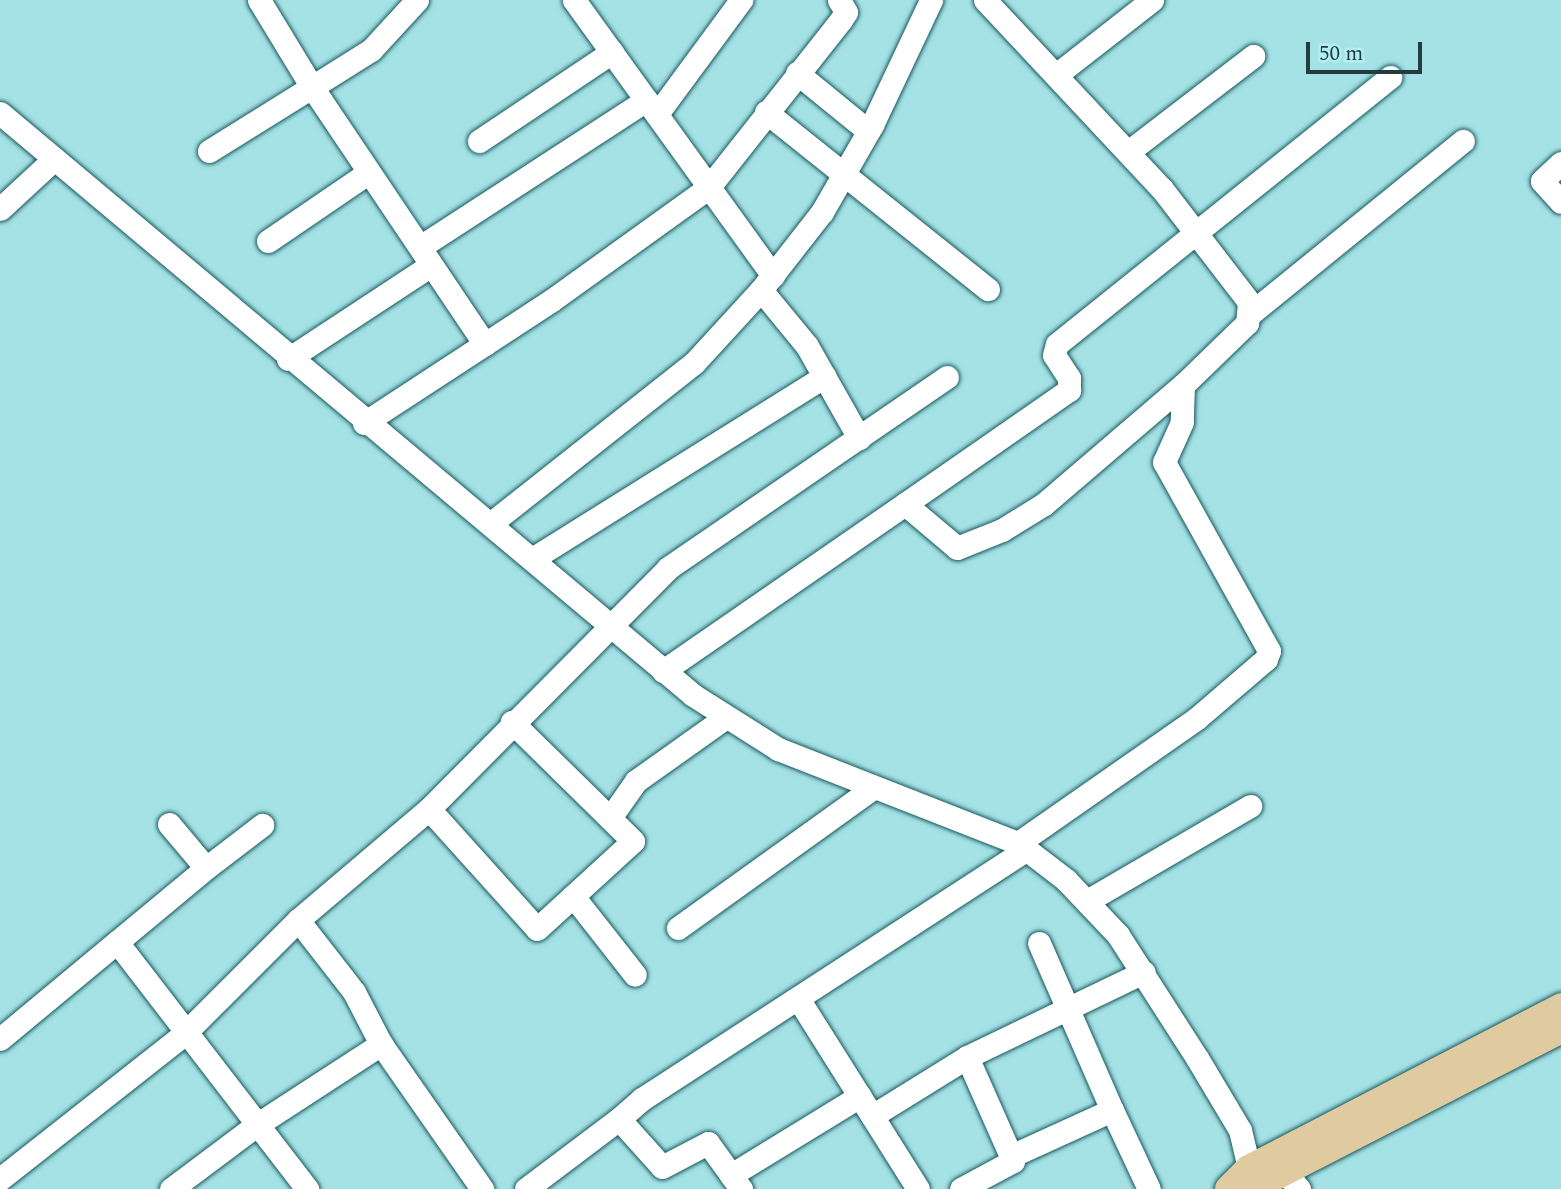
<!DOCTYPE html>
<style>
body{margin:0}
#map{position:relative;width:1561px;height:1189px;overflow:hidden;background:#a4e2e6;font-family:Spectral,serif}
div>[style]{position:absolute}
[style*='--x']{left:calc(var(--x)*1px);top:calc(var(--y)*1px);width:calc(var(--w)*1px);rotate:calc(var(--a)*1deg)}
.roads{filter:drop-shadow(0 0 2px #19585d) drop-shadow(0 0 2px #19585d)}
.minor>*{height:23px;margin:-11.5px;padding:0 11.5px;transform-origin:11.5px;border-radius:11.5px;background:#fff}
.major>*{height:28px;margin:-14px;padding:0 14px;transform-origin:14px;border-radius:14px;background:#e0caa0}
span{translate:-50% -50%;white-space:nowrap;text-align:center;line-height:1.15;-webkit-text-stroke:5px #b1eff4;paint-order:stroke}
.scale{position:absolute;left:1306px;top:42px;width:116px;height:32px;box-sizing:border-box;border:4px solid #233c3e;border-top:0;padding-left:9px;font-size:21px;line-height:24px;white-space:nowrap;color:#233c3e;-webkit-text-stroke:5px #b1eff4;paint-order:stroke}
</style>
<div id="map">
<div class="roads">
<div class="minor">
<i style="--x:259;--y:0;--w:102;--a:58.7"></i>
<i style="--x:312;--y:87;--w:70;--a:-32.1"></i>
<i style="--x:371;--y:50;--w:68;--a:-47.4"></i>
<i style="--x:574;--y:0;--w:340;--a:54.2"></i>
<i style="--x:985;--y:0;--w:259;--a:46.9"></i>
<i style="--x:1162;--y:189;--w:143;--a:52.4"></i>
<i style="--x:1249;--y:302;--w:21;--a:95"></i>
<i style="--x:1247;--y:323;--w:89;--a:135.9"></i>
<i style="--x:1183;--y:385;--w:37;--a:92"></i>
<i style="--x:1182;--y:422;--w:44;--a:114.2"></i>
<i style="--x:1164;--y:462;--w:216;--a:60.9"></i>
<i style="--x:1269;--y:651;--w:9;--a:111"></i>
<i style="--x:1266;--y:659;--w:92;--a:139.4"></i>
<i style="--x:1196;--y:719;--w:217;--a:145.1"></i>
<i style="--x:797;--y:73;--w:92;--a:39.2"></i>
<i style="--x:1056;--y:75;--w:122;--a:-38"></i>
<i style="--x:766;--y:112;--w:284;--a:38.6"></i>
<i style="--x:0;--y:113;--w:905;--a:40.02"></i>
<i style="--x:693;--y:695;--w:101;--a:32.4"></i>
<i style="--x:778;--y:749;--w:258;--a:21.4"></i>
<i style="--x:1018;--y:843;--w:61;--a:37.6"></i>
<i style="--x:1066;--y:880;--w:76;--a:46.6"></i>
<i style="--x:1118;--y:935;--w:146;--a:57.3"></i>
<i style="--x:1197;--y:1058;--w:84;--a:59.2"></i>
<i style="--x:1240;--y:1130;--w:57;--a:76.7"></i>
<i style="--x:657;--y:114;--w:142;--a:-53.6"></i>
<i style="--x:479;--y:141;--w:160;--a:-33.8"></i>
<i style="--x:209;--y:151;--w:121;--a:-31.9"></i>
<i style="--x:312;--y:87;--w:310;--a:56.1"></i>
<i style="--x:1128;--y:152;--w:158;--a:-37.5"></i>
<i style="--x:1561;--y:163;--w:26;--a:137"></i>
<i style="--x:1542;--y:181;--w:28;--a:48"></i>
<i style="--x:0;--y:209;--w:74;--a:-42.8"></i>
<i style="--x:268;--y:241;--w:122;--a:-34.3"></i>
<i style="--x:420;--y:247;--w:270;--a:-33"></i>
<i style="--x:761;--y:290;--w:72;--a:50.6"></i>
<i style="--x:807;--y:346;--w:106;--a:60.5"></i>
<i style="--x:1251;--y:313;--w:273;--a:-39.1"></i>
<i style="--x:288;--y:359;--w:171;--a:-33.3"></i>
<i style="--x:364;--y:423;--w:225;--a:-33.2"></i>
<i style="--x:552;--y:300;--w:193;--a:-35.7"></i>
<i style="--x:709;--y:187;--w:213;--a:-51.7"></i>
<i style="--x:841;--y:20;--w:9;--a:-58"></i>
<i style="--x:846;--y:12;--w:14;--a:-120"></i>
<i style="--x:905;--y:504;--w:200;--a:-34.8"></i>
<i style="--x:1069;--y:390;--w:12;--a:-90"></i>
<i style="--x:1069;--y:378;--w:27;--a:-123"></i>
<i style="--x:1054;--y:355;--w:11;--a:-75"></i>
<i style="--x:1057;--y:344;--w:427;--a:-38.7"></i>
<i style="--x:490;--y:524;--w:260;--a:-38.3"></i>
<i style="--x:694;--y:363;--w:99;--a:-47.5"></i>
<i style="--x:761;--y:290;--w:99;--a:-52"></i>
<i style="--x:822;--y:212;--w:100;--a:-60.1"></i>
<i style="--x:872;--y:125;--w:138;--a:-64.7"></i>
<i style="--x:532;--y:559;--w:345;--a:-32"></i>
<i style="--x:663;--y:671;--w:294;--a:-34.6"></i>
<i style="--x:905;--y:504;--w:68;--a:40.2"></i>
<i style="--x:957;--y:548;--w:48;--a:-21.8"></i>
<i style="--x:1002;--y:530;--w:49;--a:-31.8"></i>
<i style="--x:1044;--y:504;--w:183;--a:-40.6"></i>
<i style="--x:429;--y:809;--w:161;--a:48"></i>
<i style="--x:537;--y:929;--w:130;--a:-42.5"></i>
<i style="--x:633;--y:841;--w:170;--a:-135.5"></i>
<i style="--x:610;--y:818;--w:45;--a:-54.9"></i>
<i style="--x:636;--y:781;--w:110;--a:-35.4"></i>
<i style="--x:169;--y:824;--w:57;--a:49.9"></i>
<i style="--x:206;--y:868;--w:116;--a:140.3"></i>
<i style="--x:117;--y:942;--w:312;--a:52.4"></i>
<i style="--x:206;--y:868;--w:71;--a:-37.5"></i>
<i style="--x:573;--y:896;--w:100;--a:51.9"></i>
<i style="--x:1087;--y:901;--w:189;--a:-30.2"></i>
<i style="--x:298;--y:920;--w:91;--a:52.1"></i>
<i style="--x:354;--y:992;--w:59;--a:62.6"></i>
<i style="--x:381;--y:1044;--w:177;--a:55.1"></i>
<i style="--x:678;--y:928;--w:240;--a:-35.7"></i>
<i style="--x:1039;--y:943;--w:182;--a:66.4"></i>
<i style="--x:799;--y:1000;--w:223;--a:57.8"></i>
<i style="--x:0;--y:1039;--w:152;--a:-39.7"></i>
<i style="--x:967;--y:1057;--w:196;--a:-25.7"></i>
<i style="--x:872;--y:1116;--w:112;--a:-31.8"></i>
<i style="--x:967;--y:1057;--w:114;--a:66.1"></i>
<i style="--x:1013;--y:1161;--w:59;--a:151.7"></i>
<i style="--x:619;--y:1119;--w:30;--a:-41"></i>
<i style="--x:642;--y:1099;--w:459;--a:-33"></i>
<i style="--x:1011;--y:1156;--w:111;--a:-24.5"></i>
<i style="--x:1112;--y:1110;--w:87;--a:64.9"></i>
<i style="--x:1274;--y:1159;--w:39;--a:50"></i>
<i style="--x:731;--y:1175;--w:151;--a:-31.5"></i>
<i style="--x:0;--y:1179;--w:234;--a:-38.2"></i>
<i style="--x:184;--y:1034;--w:161;--a:-45"></i>
<i style="--x:298;--y:920;--w:172;--a:-40.3"></i>
<i style="--x:429;--y:809;--w:339;--a:-45.2"></i>
<i style="--x:668;--y:568;--w:338;--a:-34.4"></i>
<i style="--x:171;--y:1189;--w:109;--a:-36.8"></i>
<i style="--x:258;--y:1124;--w:147;--a:-33"></i>
<i style="--x:526;--y:1189;--w:116;--a:-37"></i>
<i style="--x:619;--y:1119;--w:64;--a:48.1"></i>
<i style="--x:662;--y:1167;--w:52;--a:-27.6"></i>
<i style="--x:708;--y:1143;--w:57;--a:54.3"></i>
</div>
<div class="major">
<i style="--x:1256;--y:1186;--w:343;--a:-27.2"></i>
<i style="--x:1229;--y:1189;--w:28;--a:-45"></i>
<i style="--x:1249;--y:1169;--w:352;--a:-27.4"></i>
</div>
</div>
<div class="scale">50 m</div>
</div>
